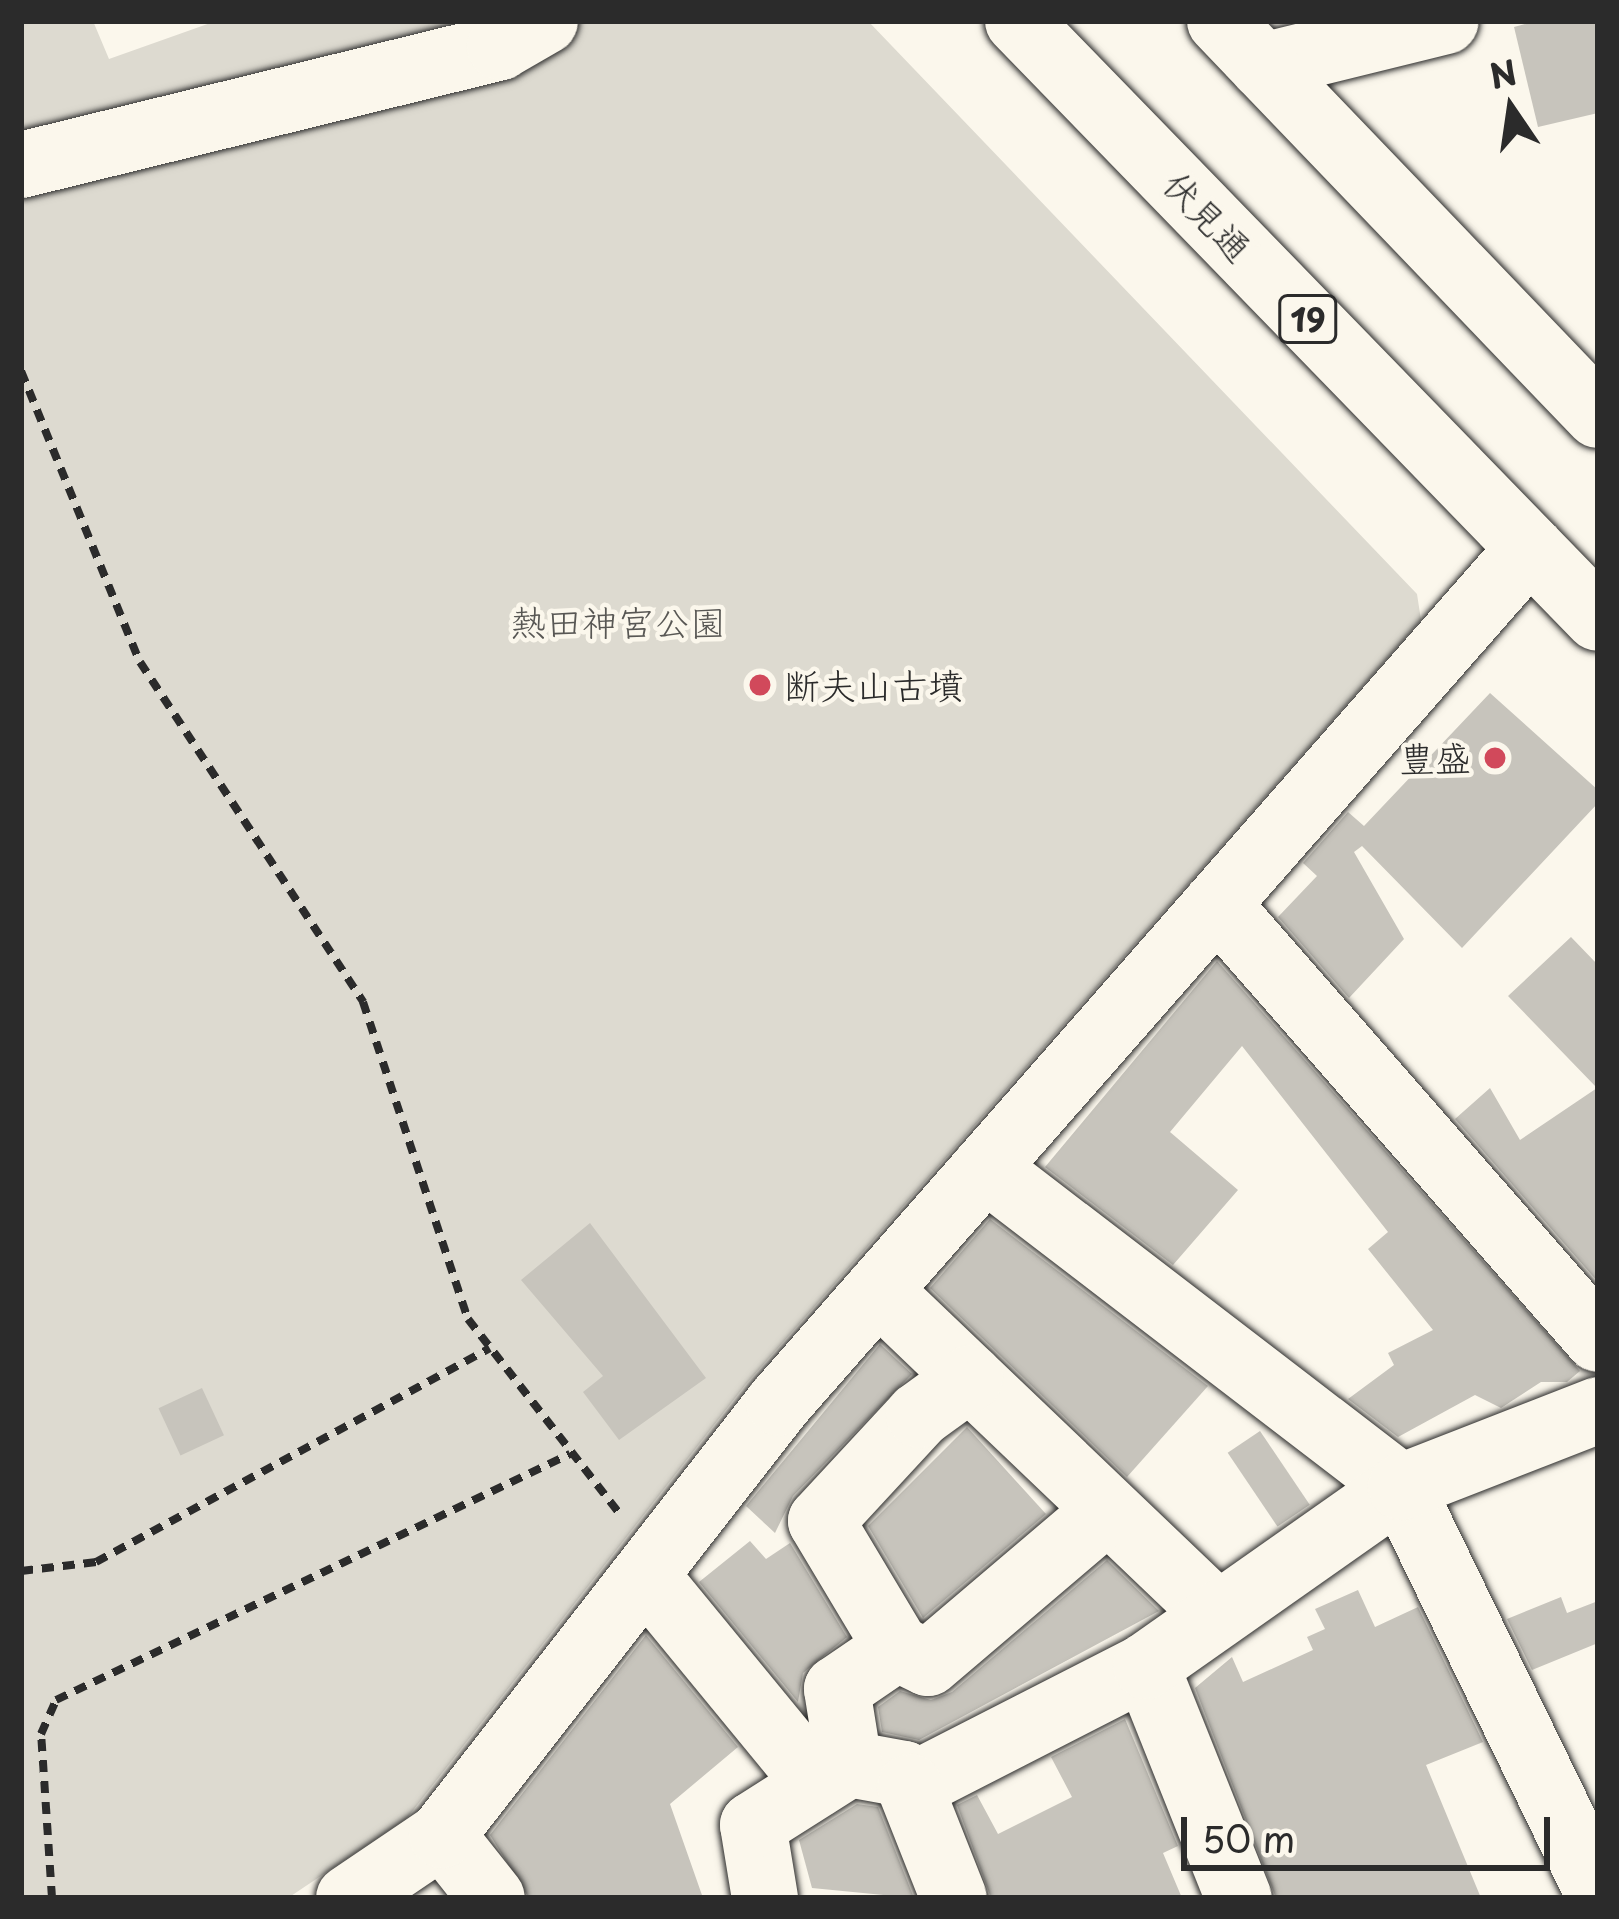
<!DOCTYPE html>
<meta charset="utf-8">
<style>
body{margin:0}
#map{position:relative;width:1619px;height:1919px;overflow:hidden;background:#fbf7ec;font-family:"Playpen Sans","Klee One",sans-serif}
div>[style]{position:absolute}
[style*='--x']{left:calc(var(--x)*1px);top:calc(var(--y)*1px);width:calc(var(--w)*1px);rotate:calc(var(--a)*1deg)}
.green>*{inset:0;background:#dddad0}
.building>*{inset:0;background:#c7c4bc;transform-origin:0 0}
.path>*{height:8px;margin-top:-4px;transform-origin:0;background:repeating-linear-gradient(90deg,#2b2b2b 0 12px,transparent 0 21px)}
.roads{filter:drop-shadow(0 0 3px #2b2b2b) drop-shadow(0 0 3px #2b2b2b)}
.minor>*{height:66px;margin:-33px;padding:0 33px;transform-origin:33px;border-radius:33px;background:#fbf7ec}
.highway>*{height:66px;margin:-33px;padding:0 33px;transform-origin:33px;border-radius:33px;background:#fbf7ec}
.dots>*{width:33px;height:33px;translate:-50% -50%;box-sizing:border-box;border:6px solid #fbf7ec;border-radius:50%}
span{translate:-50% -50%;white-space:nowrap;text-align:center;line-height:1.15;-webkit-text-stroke:9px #fbf7ec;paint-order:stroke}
.shield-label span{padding:3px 9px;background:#fbf7ec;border:3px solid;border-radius:9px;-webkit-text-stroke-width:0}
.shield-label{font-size:33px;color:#2b2b2b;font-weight:700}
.street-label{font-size:36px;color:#2b2b2b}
.park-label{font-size:36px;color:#585754}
.poi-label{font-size:36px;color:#2b2b2b}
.left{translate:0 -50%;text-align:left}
.right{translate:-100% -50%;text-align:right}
.frame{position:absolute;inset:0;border:24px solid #2b2b2b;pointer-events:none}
.north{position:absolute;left:1451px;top:48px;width:120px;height:120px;-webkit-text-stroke:9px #fbf7ec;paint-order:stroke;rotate:347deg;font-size:33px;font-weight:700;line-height:48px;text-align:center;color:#2b2b2b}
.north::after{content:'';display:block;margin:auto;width:42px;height:54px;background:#2b2b2b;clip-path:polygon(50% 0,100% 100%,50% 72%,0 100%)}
.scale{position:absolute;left:1181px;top:1817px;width:369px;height:54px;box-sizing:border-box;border:6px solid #2b2b2b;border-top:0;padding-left:15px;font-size:36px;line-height:42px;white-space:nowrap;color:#2b2b2b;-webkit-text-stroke:9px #fbf7ec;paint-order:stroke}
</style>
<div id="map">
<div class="green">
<i style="clip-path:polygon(21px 21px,93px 21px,109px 59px,216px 21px,868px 21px,1417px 594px,1421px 620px,746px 1384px,407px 1818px,288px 1898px,21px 1898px)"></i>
</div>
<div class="building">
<i style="clip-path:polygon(1537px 21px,1598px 21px,1598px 113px,1538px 127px,1514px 27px)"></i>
<i style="clip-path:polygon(1490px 693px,1598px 790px,1598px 803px,1462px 948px,1362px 846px,1354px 852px,1404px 939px,1349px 998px,1278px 917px,1317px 876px,1303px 863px,1348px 812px,1364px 826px)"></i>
<i style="clip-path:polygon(1571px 937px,1598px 965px,1598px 1282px,1455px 1119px,1490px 1088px,1520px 1140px,1597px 1088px,1508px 996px)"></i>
<i style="clip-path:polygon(1217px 961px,1580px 1371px,1567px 1382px,1541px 1382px,1501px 1408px,1475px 1395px,1398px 1437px,1348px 1399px,1394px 1365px,1388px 1353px,1433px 1330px,1368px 1249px,1388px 1232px,1242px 1046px,1170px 1132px,1238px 1190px,1173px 1265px,1045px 1167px)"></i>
<i style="clip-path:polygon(990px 1219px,1208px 1386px,1127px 1477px,930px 1288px)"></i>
<i style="clip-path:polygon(590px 1223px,706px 1378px,619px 1440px,583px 1392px,603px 1376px,521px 1280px)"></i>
<i style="clip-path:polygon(880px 1344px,912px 1374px,793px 1496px,775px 1533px,746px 1506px)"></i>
<i style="left:202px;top:1388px;width:52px;height:48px;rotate:65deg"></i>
<i style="clip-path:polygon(967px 1427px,1046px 1514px,923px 1618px,868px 1526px)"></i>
<i style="left:1260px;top:1431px;width:89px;height:39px;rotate:56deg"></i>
<i style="clip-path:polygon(750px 1541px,766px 1559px,790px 1543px,847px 1637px,803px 1673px,798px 1702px,699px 1582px)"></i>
<i style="clip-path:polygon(1107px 1560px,1159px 1611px,919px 1740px,882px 1732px,878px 1707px,900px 1691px,931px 1700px,952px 1692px)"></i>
<i style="clip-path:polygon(1358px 1590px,1375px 1627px,1418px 1607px,1483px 1742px,1426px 1765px,1481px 1898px,1276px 1898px,1195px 1688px,1232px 1657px,1243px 1682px,1313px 1650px,1307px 1637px,1325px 1629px,1315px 1609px)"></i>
<i style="clip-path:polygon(1561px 1597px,1567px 1613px,1598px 1601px,1598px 1643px,1532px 1670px,1507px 1619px)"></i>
<i style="clip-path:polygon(646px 1635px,738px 1747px,670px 1804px,703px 1898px,529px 1898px,490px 1835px)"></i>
<i style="clip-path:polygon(1125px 1719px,1178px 1846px,1163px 1853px,1182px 1898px,991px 1898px,957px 1805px,977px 1795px,998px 1834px,1072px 1797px,1051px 1757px)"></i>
<i style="clip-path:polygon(857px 1804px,878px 1807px,914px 1898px,812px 1888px,799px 1840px)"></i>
</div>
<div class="path">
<i style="--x:21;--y:371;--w:314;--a:67.8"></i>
<i style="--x:140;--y:662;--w:407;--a:56.7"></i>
<i style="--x:363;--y:1002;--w:334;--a:71.7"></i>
<i style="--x:468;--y:1319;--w:247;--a:52.1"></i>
<i style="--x:21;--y:1571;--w:76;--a:-6.8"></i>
<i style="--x:96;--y:1562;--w:448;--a:-28.5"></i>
<i style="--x:52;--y:1898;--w:164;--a:-93.8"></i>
<i style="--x:41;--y:1734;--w:37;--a:-66"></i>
<i style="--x:56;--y:1700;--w:570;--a:-25.58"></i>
</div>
<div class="roads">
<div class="minor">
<i style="--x:1263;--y:66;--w:188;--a:-13.8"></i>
<i style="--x:21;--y:165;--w:493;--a:-13.8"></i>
<i style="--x:500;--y:47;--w:52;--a:-30"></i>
<i style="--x:1217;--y:904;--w:578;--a:48.79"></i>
<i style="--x:985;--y:1168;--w:524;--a:37.48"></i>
<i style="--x:1401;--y:1487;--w:450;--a:64.1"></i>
<i style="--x:878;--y:1290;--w:470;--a:43.7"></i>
<i style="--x:646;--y:1576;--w:269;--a:50.6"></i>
<i style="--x:897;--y:1648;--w:34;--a:26"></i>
<i style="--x:928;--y:1663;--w:236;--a:-40.4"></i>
<i style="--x:1146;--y:1666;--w:250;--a:68.2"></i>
<i style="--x:849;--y:1764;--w:56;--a:10.3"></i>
<i style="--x:904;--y:1774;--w:14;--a:65"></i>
<i style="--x:910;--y:1787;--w:265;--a:-27.1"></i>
<i style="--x:1146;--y:1666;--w:312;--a:-35.1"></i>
<i style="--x:1401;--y:1487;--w:212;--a:-21.3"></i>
<i style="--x:910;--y:1787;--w:119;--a:68.4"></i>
<i style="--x:442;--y:1835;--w:80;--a:51.6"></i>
<i style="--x:349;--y:1898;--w:112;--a:-34.1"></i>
<i style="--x:442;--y:1835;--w:548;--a:-52.04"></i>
<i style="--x:779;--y:1403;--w:1138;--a:-48.71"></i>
<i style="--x:765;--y:1898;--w:74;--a:-99.3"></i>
<i style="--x:753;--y:1825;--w:114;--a:-32.4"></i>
<i style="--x:849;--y:1764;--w:76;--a:-99.1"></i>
<i style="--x:837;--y:1689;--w:73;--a:-34.3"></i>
<i style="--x:897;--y:1648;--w:148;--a:-120.9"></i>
<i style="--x:821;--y:1521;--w:144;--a:-47.2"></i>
<i style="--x:919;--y:1415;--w:63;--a:-36"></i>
</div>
<div class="highway">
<i style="--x:1018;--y:21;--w:832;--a:45.83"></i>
<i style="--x:1220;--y:21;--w:546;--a:46.19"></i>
</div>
</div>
<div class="dots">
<i style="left:760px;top:685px;background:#d1495b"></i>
<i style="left:1495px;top:758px;background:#d1495b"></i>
</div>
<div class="shield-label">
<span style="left:1308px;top:319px">19</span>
</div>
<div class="street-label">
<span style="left:1208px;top:216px;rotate:46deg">伏見通</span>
</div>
<div class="park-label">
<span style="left:618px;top:622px">熱田神宮公園</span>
</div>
<div class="poi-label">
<span class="left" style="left:784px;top:685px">断夫山古墳</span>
<span class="right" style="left:1471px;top:758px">豊盛</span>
</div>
<div class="frame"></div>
<div class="north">N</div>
<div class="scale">50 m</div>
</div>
